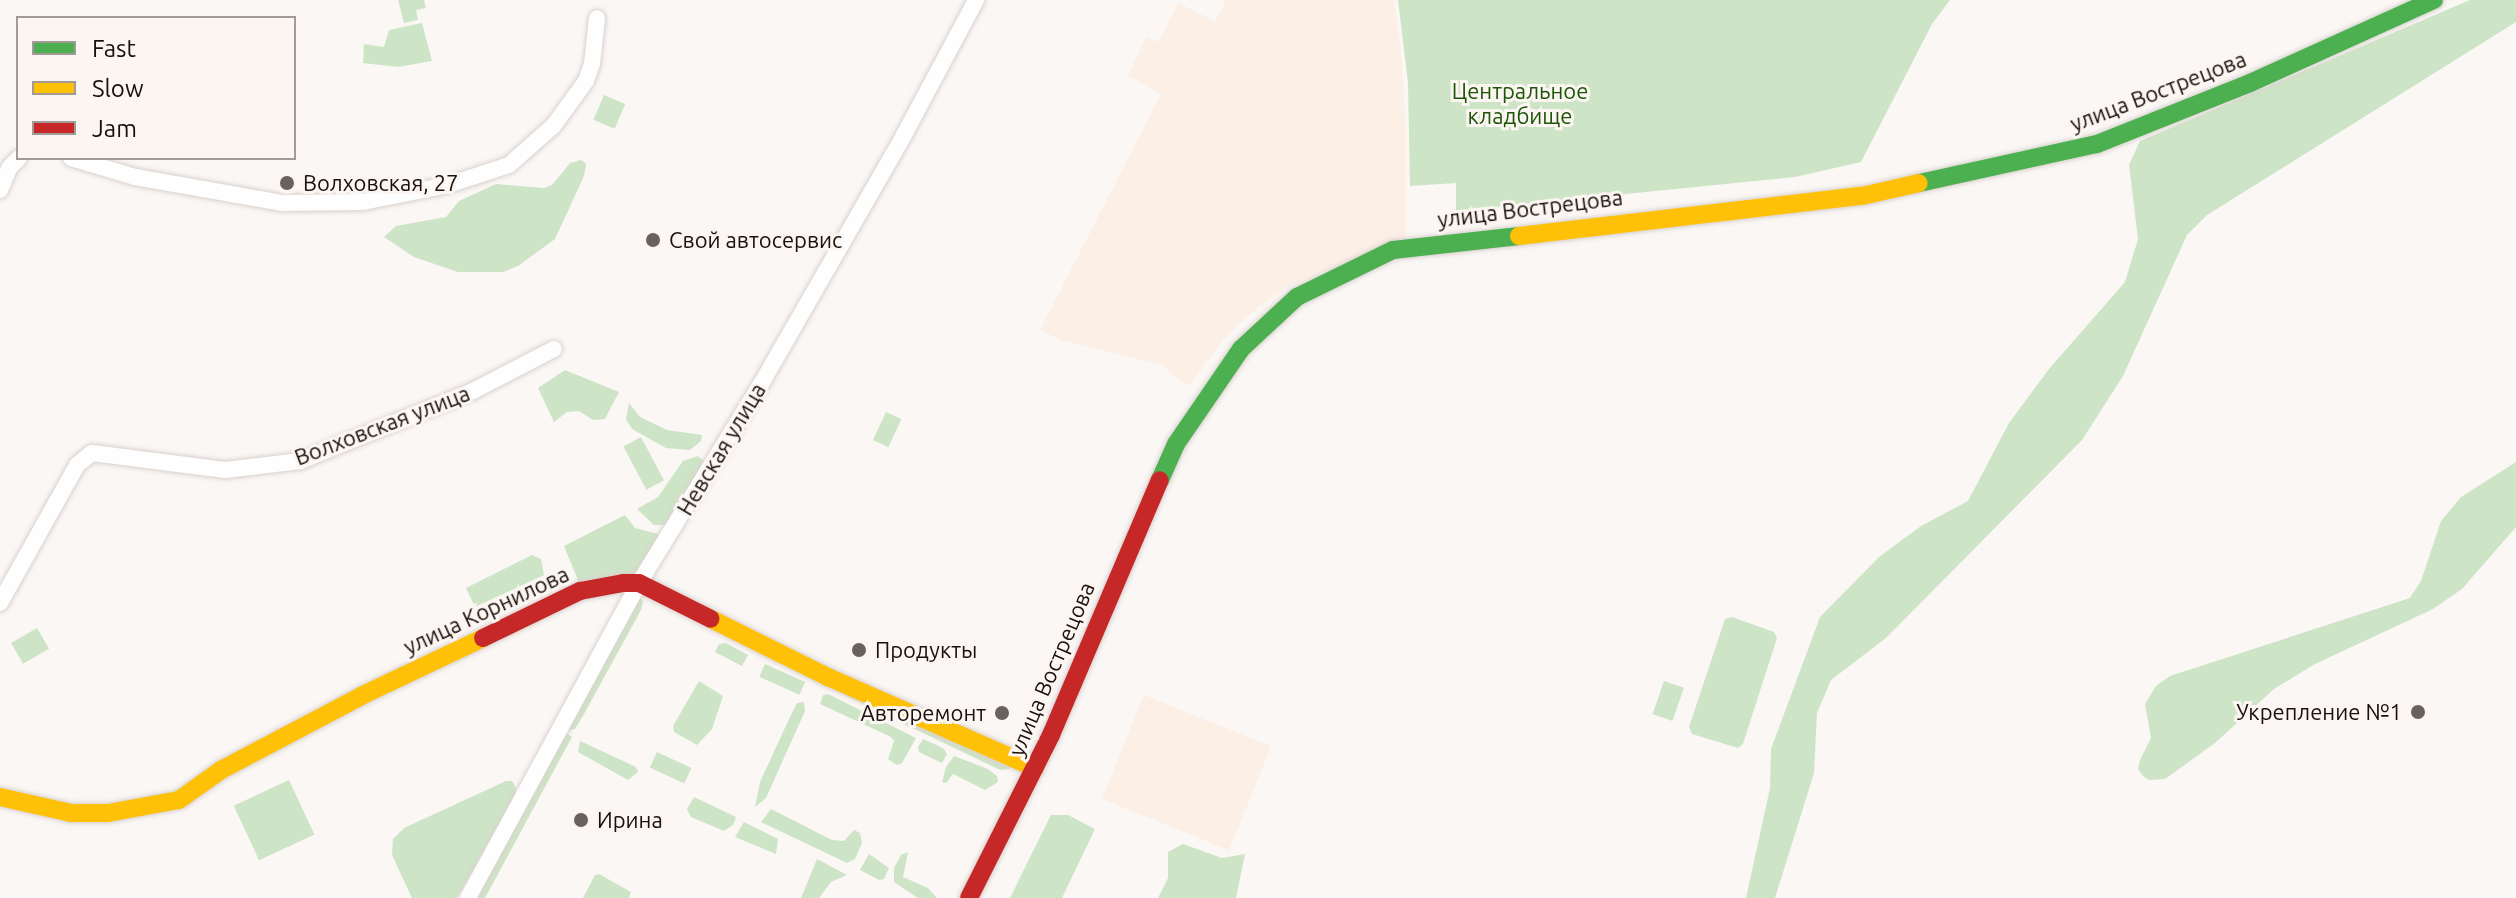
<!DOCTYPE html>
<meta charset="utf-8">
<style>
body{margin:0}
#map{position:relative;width:2516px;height:898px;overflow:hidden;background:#faf7f5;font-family:Ubuntu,sans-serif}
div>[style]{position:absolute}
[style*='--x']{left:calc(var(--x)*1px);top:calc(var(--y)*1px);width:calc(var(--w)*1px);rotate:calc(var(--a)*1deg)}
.industrial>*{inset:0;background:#fcefe6;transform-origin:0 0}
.green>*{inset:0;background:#cee4c6;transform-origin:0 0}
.roads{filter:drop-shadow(0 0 2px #d9d2ce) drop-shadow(0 0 2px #d9d2ce)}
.street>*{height:16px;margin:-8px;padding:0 8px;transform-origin:8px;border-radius:8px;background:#fefefe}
.fast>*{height:18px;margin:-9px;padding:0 9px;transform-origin:9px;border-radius:9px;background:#4caf50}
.slow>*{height:18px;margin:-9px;padding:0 9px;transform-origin:9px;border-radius:9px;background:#ffc107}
.jam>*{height:18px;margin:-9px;padding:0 9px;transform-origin:9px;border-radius:9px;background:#c62828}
.dots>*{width:22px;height:22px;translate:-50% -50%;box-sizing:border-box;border:4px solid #fcf6f3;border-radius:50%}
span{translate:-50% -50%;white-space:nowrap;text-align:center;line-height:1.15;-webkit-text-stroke:6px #fcf6f3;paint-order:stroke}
.park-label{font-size:22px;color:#1d5507}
.street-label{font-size:22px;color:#1a100a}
.poi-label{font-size:22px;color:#1a100a}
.left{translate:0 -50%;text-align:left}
.right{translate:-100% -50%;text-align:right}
.legend{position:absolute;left:16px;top:16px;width:280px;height:144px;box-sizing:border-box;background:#fcf6f3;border:2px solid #a29a96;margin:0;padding:10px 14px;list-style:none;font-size:24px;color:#1a100a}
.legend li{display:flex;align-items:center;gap:16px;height:40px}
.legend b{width:40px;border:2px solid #a29a96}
</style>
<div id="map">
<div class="industrial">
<i style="clip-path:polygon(1226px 0,1394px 0,1401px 47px,1406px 130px,1406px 237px,1289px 286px,1261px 305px,1228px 334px,1188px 386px,1161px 365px,1061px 340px,1040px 330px,1161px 94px,1128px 76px,1146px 37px,1159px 42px,1178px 3px,1215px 21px)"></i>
<i style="left:1144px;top:695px;width:137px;height:112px;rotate:22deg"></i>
</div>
<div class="green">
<i style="clip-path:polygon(398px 0,424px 0,426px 8px,416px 10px,418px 20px,404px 23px)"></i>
<i style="clip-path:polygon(1398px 0,1950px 0,1932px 24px,1861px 162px,1795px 177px,1456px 211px,1456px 183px,1410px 186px,1408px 83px)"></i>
<i style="clip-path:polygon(2470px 0,2516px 0,2516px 22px,2207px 215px,2187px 235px,2123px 376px,2082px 440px,1886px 638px,1831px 680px,1817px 713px,1814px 773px,1775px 898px,1746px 898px,1770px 788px,1771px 749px,1820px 617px,1879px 557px,1921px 526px,1968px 501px,2009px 423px,2049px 369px,2125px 282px,2138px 239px,2129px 165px,2140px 141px)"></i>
<i style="clip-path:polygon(422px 23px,432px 61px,398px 67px,363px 63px,364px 44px,384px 47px,389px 30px)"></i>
<i style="left:604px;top:95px;width:23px;height:27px;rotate:23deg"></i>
<i style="clip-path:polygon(581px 160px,586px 164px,584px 176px,555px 239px,518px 266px,503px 272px,458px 272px,414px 257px,384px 237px,396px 226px,446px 217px,459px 201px,496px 184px,544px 188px,552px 185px,570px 163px)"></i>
<i style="clip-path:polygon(565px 370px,619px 392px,605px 419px,593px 420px,579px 411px,567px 412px,554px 422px,538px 388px)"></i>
<i style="clip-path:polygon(629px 403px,640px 417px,667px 430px,702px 435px,701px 441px,690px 450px,666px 448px,632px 429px,626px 419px)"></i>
<i style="left:886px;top:412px;width:17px;height:31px;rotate:25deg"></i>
<i style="left:641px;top:437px;width:49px;height:20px;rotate:62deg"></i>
<i style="clip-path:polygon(698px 456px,705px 462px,669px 525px,654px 525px,637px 509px,658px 497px,683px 461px)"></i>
<i style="clip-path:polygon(2516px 462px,2516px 527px,2462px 589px,2433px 609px,2315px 664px,2274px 689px,2215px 743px,2165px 779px,2149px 780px,2143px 776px,2138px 769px,2140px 760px,2151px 738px,2145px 704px,2156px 686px,2170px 676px,2410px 598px,2421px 581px,2441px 521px,2461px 497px)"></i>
<i style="clip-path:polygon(625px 515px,635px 528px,658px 534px,660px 542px,637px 578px,580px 585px,564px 546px)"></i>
<i style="clip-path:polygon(532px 555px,541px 559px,544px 575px,475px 607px,466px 588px)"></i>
<i style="clip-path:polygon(639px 597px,643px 601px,641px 610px,584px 714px,575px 729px,570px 730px,563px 727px)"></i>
<i style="clip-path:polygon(1732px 617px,1774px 632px,1777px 638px,1743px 744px,1738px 748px,1692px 734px,1689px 727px,1725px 619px)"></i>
<i style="left:37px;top:628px;width:24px;height:30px;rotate:60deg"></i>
<i style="clip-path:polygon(726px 643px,748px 655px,742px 666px,715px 652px,719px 644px)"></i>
<i style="left:765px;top:664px;width:44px;height:14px;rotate:24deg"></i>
<i style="clip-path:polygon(699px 681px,723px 696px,712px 729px,697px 745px,674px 732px,673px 726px)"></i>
<i style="left:1664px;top:681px;width:21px;height:35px;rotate:19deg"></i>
<i style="clip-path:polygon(830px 688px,1012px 765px,1009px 769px,1000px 770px)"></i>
<i style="clip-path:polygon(828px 694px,916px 738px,902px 763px,897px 765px,888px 759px,894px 741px,891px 737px,820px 704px,823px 695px)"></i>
<i style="clip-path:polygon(804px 702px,805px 711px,766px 798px,755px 807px,760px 782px,790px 717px,797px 703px)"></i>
<i style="clip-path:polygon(564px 731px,572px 737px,485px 898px,469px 898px)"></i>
<i style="clip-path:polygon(923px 739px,943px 748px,947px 754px,942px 763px,919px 752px,918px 747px)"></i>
<i style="clip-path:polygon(580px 741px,636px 767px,638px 772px,628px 780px,578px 752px)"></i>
<i style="left:657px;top:752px;width:38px;height:17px;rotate:25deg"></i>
<i style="clip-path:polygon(954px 756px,988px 769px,997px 776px,998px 782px,985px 790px,953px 774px,946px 783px,942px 782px,946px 767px)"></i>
<i style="left:289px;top:780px;width:60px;height:61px;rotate:65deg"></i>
<i style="clip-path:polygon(506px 781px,512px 781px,516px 788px,515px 797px,457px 898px,412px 898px,392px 855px,393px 839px,404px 828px)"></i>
<i style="clip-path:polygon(694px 797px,736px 817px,733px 825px,724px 831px,691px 817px,687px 809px)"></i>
<i style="clip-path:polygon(771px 809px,832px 840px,844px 841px,854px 830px,860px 833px,862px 843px,855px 859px,847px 863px,761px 822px)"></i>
<i style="clip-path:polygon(1051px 815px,1068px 815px,1095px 829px,1062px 898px,1010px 898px)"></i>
<i style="clip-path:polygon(744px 822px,778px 839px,776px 854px,735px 837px)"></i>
<i style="clip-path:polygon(1183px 844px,1222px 858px,1245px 854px,1236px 898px,1158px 898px,1168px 878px,1168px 852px)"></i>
<i style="clip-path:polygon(908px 852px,903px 877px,928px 888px,937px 898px,918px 898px,894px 882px,894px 868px,901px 855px)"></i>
<i style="clip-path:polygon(869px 854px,889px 868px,884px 879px,879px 880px,860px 870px)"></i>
<i style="clip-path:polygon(817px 859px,847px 875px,831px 882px,819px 898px,801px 898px)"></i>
<i style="clip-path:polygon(599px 874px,631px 892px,629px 898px,583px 898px,595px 875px)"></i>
</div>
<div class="roads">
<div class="street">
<i style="--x:71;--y:158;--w:67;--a:16.5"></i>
<i style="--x:135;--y:177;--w:149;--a:10"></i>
<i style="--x:282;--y:203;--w:81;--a:-0.7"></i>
<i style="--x:363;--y:202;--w:87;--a:-11.3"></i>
<i style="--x:448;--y:185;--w:64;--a:-18.2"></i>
<i style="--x:509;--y:165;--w:60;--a:-41.6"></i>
<i style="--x:554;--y:125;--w:54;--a:-54"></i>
<i style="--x:586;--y:81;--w:18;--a:-71"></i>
<i style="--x:592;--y:64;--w:46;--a:-83.8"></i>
<i style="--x:0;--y:190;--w:25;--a:-67"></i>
<i style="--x:10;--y:167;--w:13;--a:-45"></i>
<i style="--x:0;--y:603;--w:158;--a:-60.8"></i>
<i style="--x:77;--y:465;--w:19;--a:-39"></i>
<i style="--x:92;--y:453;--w:134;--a:7.3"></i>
<i style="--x:225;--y:470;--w:76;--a:-6.8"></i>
<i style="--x:300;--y:461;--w:187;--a:-22"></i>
<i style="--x:473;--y:391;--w:91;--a:-27.4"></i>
<i style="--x:468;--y:898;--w:358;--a:-61.5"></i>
<i style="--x:639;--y:583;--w:233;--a:-58.5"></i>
<i style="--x:761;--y:384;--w:287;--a:-60.1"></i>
<i style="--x:904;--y:135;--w:153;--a:-61.9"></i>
</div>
<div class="fast">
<i style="--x:1919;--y:183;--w:182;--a:-12.4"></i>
<i style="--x:2097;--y:144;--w:165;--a:-21.7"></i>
<i style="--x:2250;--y:83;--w:202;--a:-24.3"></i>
<i style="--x:1160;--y:480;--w:39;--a:-66"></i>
<i style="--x:1176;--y:444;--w:115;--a:-55.6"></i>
<i style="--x:1241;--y:349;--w:76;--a:-42.9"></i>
<i style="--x:1297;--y:297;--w:107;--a:-26.1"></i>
<i style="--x:1393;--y:250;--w:127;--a:-6.3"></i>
</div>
<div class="slow">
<i style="--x:1519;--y:236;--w:345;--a:-6.7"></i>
<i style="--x:1862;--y:196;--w:58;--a:-12.8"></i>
<i style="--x:711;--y:619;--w:131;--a:26.4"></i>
<i style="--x:828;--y:677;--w:226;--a:23.7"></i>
<i style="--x:0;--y:797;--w:73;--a:12.7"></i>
<i style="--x:71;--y:813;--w:37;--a:0"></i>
<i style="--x:108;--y:813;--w:72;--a:-10.4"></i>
<i style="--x:179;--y:800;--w:52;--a:-35.5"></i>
<i style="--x:221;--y:770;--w:161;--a:-27.8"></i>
<i style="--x:363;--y:695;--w:133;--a:-25.4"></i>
</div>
<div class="jam">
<i style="--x:483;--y:638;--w:108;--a:-25.9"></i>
<i style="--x:580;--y:591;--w:44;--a:-10.5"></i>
<i style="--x:623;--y:583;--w:16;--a:0"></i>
<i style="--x:639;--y:583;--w:80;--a:26.6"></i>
<i style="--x:969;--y:898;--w:182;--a:-63.3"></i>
<i style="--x:1051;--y:735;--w:277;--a:-66.9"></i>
</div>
</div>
<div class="dots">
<i style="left:287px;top:183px;background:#68615c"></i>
<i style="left:653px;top:240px;background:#68615c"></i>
<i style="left:859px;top:650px;background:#68615c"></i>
<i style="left:2418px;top:712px;background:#68615c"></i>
<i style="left:1002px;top:713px;background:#68615c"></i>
<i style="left:581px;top:820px;background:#68615c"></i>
</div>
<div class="park-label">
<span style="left:1520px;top:103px">Центральное<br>кладбище</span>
</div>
<div class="street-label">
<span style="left:2158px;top:91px;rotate:-21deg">улица Вострецова</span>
<span style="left:1530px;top:208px;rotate:-7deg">улица Вострецова</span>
<span style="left:382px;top:425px;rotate:-21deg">Волховская улица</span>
<span style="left:721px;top:449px;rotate:-59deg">Невская улица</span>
<span style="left:486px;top:610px;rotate:-25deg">улица Корнилова</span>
<span style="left:1051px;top:669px;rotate:-67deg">улица Вострецова</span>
</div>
<div class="poi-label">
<span class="left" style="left:303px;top:183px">Волховская, 27</span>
<span class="left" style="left:669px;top:240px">Свой автосервис</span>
<span class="left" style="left:875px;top:650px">Продукты</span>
<span class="right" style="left:2402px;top:712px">Укрепление №1</span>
<span class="right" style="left:986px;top:713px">Авторемонт</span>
<span class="left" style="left:597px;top:820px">Ирина</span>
</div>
<ul class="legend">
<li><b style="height:10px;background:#4caf50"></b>Fast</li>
<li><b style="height:10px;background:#ffc107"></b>Slow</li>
<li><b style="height:10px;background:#c62828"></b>Jam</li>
</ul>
</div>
